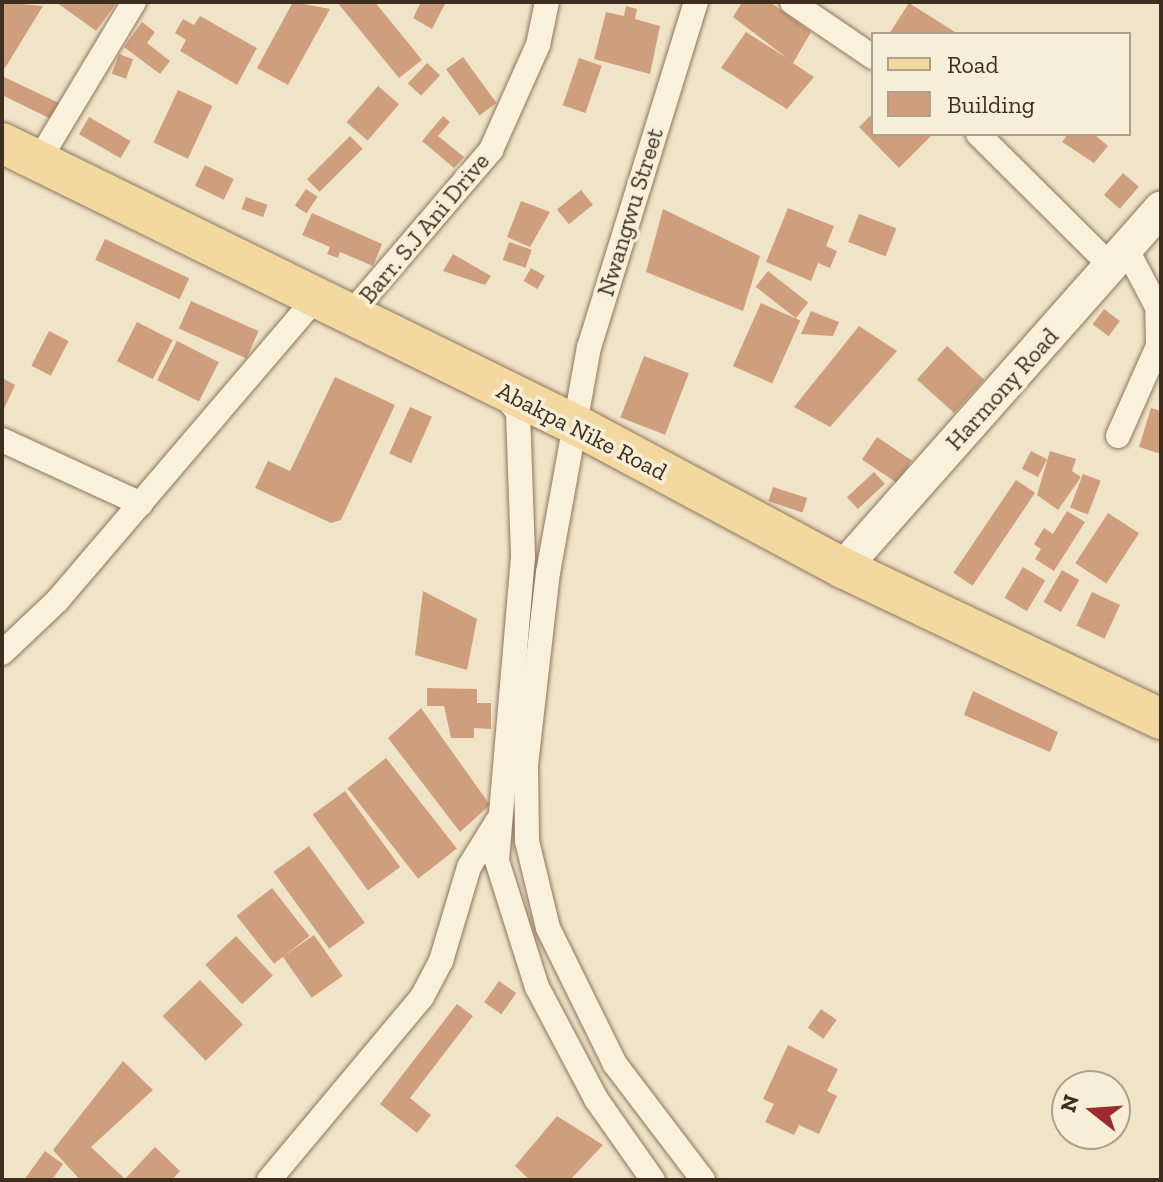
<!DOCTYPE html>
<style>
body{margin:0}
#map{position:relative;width:1163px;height:1182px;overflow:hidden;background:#f0e4c8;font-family:"Zilla Slab",serif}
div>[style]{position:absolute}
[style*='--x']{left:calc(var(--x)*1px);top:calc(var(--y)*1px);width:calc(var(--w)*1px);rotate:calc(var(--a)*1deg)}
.building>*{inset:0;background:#cf9f7d;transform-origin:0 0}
.roads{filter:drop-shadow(0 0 2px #8d765c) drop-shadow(0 0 2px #8d765c)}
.minor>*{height:24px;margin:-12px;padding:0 12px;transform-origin:12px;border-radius:12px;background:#faf1dc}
.secondary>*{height:34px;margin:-17px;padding:0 17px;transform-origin:17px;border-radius:17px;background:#faf1dc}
.primary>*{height:40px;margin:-20px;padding:0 20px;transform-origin:20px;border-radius:20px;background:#f3d9a0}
span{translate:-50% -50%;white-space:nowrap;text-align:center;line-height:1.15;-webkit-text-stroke:7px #f7eed8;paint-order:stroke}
.street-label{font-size:24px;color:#3d2e20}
.frame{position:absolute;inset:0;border:4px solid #3d2e20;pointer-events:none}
.legend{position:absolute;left:871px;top:32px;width:260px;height:104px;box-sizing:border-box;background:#f7eed8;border:2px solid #ada18e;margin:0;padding:10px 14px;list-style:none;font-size:24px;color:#3d2e20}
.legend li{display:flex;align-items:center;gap:16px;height:40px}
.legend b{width:40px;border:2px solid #ada18e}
.north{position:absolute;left:1051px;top:1070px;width:80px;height:80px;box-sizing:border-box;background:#f7eed8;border:2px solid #ada18e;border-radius:50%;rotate:287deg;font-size:22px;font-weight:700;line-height:32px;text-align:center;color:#3d2e20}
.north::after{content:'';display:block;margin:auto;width:28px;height:36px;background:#9e2a2b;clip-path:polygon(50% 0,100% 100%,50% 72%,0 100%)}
</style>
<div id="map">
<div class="building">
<i style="clip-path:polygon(2px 2px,43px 6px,5px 68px,2px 66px)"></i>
<i style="clip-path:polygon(56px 2px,117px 2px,96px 31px)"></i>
<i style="clip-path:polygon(293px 2px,330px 9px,288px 85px,257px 68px)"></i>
<i style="clip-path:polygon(337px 2px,375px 2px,422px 60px,399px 78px)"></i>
<i style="clip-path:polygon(421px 2px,446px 2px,432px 29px,413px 18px)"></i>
<i style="clip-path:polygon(742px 2px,770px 2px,811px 32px,793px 63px,814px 77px,787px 109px,721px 68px,746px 32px,787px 58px,733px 17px)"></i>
<i style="clip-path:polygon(909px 3px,955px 32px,954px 34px,889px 34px)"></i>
<i style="clip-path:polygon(626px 6px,637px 9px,635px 19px,660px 26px,650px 74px,594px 59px,606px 12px,624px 16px)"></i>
<i style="clip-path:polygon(200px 16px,257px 48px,237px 85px,180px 51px,186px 40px,175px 33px,183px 19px,194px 25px)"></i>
<i style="clip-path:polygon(142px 22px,155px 32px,147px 43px,170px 61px,160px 74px,124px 47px)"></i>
<i style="left:119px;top:54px;width:15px;height:21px;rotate:20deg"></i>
<i style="left:463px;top:57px;width:57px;height:21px;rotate:54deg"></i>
<i style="left:579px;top:58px;width:24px;height:50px;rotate:19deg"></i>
<i style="left:427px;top:63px;width:18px;height:28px;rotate:43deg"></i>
<i style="clip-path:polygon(2px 76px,61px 104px,53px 120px,2px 95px)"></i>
<i style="left:378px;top:86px;width:28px;height:48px;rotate:41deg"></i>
<i style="left:178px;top:90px;width:38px;height:58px;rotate:25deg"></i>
<i style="clip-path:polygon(873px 113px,873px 134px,933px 134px,899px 168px,859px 127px)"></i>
<i style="clip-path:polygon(443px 116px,450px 122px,438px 136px,464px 157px,454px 168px,422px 141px)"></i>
<i style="left:89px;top:117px;width:48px;height:20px;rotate:30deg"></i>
<i style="clip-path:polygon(1068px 134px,1094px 134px,1108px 146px,1094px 163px,1062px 142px)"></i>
<i style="left:350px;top:136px;width:18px;height:61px;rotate:45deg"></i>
<i style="left:205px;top:165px;width:32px;height:23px;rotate:26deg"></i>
<i style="left:1123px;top:173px;width:21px;height:29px;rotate:41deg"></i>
<i style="left:306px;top:189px;width:14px;height:20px;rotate:34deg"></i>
<i style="left:581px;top:190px;width:19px;height:31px;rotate:51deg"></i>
<i style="left:246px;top:197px;width:23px;height:13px;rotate:20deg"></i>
<i style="clip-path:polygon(521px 201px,550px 212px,530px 247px,507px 237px)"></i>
<i style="clip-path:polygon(788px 208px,834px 226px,826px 246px,837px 251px,830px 268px,818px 263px,811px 281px,766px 262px)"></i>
<i style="clip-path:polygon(663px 209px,760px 256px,743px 311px,646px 272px)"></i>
<i style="clip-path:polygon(312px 213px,382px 244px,373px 266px,340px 252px,338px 258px,327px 254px,330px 247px,302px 235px)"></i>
<i style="left:859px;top:214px;width:40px;height:30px;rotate:21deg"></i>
<i style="left:105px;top:239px;width:93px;height:23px;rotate:25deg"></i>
<i style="left:509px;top:242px;width:24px;height:19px;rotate:19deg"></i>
<i style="clip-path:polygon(453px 254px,491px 276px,485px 285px,443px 271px)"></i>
<i style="left:531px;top:268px;width:16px;height:15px;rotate:30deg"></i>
<i style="left:768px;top:271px;width:51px;height:20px;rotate:38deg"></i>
<i style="left:191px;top:301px;width:74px;height:30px;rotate:24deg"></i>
<i style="left:761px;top:303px;width:43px;height:69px;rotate:24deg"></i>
<i style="left:1104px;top:309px;width:20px;height:19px;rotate:37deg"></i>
<i style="clip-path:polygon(811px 311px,839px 322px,833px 336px,801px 334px)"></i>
<i style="left:137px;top:322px;width:40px;height:44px;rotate:27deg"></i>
<i style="clip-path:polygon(859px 326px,897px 351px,830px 427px,794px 407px)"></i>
<i style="left:49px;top:331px;width:22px;height:39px;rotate:27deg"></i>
<i style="left:177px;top:341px;width:47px;height:44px;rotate:27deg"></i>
<i style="left:947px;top:346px;width:50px;height:45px;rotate:42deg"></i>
<i style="left:644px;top:356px;width:48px;height:66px;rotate:21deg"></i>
<i style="clip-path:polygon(335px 377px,395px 405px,341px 520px,331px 523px,255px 488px,268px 461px,290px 471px)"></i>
<i style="clip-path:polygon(2px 378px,15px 385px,2px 413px)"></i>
<i style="left:410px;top:407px;width:24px;height:51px;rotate:24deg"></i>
<i style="clip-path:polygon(1151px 408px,1161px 411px,1161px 454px,1139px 447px)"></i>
<i style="left:877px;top:437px;width:42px;height:27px;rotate:34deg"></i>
<i style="left:1031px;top:451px;width:18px;height:20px;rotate:27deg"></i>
<i style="clip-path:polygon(1050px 451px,1076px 459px,1072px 471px,1081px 477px,1058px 510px,1037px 495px)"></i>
<i style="left:874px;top:472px;width:16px;height:37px;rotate:47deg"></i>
<i style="left:1083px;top:474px;width:19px;height:36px;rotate:21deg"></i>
<i style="left:1016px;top:480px;width:23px;height:112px;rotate:34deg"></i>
<i style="left:773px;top:487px;width:36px;height:15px;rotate:18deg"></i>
<i style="clip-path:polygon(1067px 511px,1085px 522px,1054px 571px,1035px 559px,1041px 549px,1034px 544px,1044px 528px,1053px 534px)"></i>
<i style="left:1108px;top:513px;width:37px;height:60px;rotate:33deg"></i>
<i style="left:1023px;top:567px;width:26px;height:36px;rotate:31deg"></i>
<i style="left:1062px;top:570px;width:20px;height:37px;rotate:30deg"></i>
<i style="clip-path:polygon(423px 591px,477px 619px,467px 670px,415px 655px)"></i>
<i style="left:1092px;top:592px;width:31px;height:37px;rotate:25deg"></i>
<i style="clip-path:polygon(427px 688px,477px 689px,477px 703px,491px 703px,491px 729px,474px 728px,474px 738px,451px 738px,444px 706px,427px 706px)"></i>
<i style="clip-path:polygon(973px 691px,1058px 732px,1050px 752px,964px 715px)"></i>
<i style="clip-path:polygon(421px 708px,490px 805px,460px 832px,388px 738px)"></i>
<i style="left:386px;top:758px;width:115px;height:49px;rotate:52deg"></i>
<i style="left:345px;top:791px;width:94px;height:40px;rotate:54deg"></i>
<i style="left:309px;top:846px;width:95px;height:44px;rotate:54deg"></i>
<i style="left:272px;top:888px;width:61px;height:45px;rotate:52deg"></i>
<i style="left:314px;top:935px;width:50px;height:38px;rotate:55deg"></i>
<i style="left:236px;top:936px;width:54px;height:42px;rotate:47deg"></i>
<i style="left:200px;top:980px;width:62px;height:52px;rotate:46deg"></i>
<i style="left:499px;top:981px;width:21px;height:26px;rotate:35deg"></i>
<i style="clip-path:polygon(457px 1004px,473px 1016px,410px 1098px,431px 1115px,417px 1133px,380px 1104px)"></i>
<i style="left:821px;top:1009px;width:19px;height:23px;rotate:35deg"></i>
<i style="clip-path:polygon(788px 1045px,838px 1069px,827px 1091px,837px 1096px,819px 1134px,799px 1125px,794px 1135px,765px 1122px,774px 1104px,763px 1099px)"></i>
<i style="clip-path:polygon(123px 1061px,153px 1090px,91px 1147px,125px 1179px,155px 1147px,180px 1171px,172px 1180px,80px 1180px,53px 1150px)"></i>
<i style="clip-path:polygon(557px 1116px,603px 1145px,570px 1180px,530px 1180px,515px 1166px)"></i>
<i style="clip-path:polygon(45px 1151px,63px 1164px,52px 1180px,24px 1180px)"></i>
</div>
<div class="roads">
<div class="minor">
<i style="--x:696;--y:2;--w:361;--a:107.2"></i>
<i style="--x:589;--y:347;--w:229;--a:100.3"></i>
<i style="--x:548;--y:572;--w:195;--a:96.5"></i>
<i style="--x:526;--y:766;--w:75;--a:89.2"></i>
<i style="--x:527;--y:841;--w:89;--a:76.4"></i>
<i style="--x:548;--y:928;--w:152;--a:63.8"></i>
<i style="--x:615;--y:1064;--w:146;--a:52.8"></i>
<i style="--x:792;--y:2;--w:98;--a:34.2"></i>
<i style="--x:978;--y:134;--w:187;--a:44.8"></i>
<i style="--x:39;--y:160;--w:184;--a:-59"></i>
<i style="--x:348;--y:317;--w:220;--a:-49.4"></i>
<i style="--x:491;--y:150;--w:115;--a:-65.9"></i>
<i style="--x:538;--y:45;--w:44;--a:-78.2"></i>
<i style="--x:503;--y:394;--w:23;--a:50"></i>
<i style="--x:518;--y:412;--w:145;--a:88"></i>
<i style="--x:523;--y:557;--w:305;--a:94.9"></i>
<i style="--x:497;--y:861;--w:132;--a:72.4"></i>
<i style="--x:537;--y:987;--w:127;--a:62.2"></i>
<i style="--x:596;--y:1099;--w:99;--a:54.9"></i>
<i style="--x:1118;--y:436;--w:98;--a:-66"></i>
<i style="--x:1158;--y:346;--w:39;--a:-91"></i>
<i style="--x:1157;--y:307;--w:67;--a:-117.7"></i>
<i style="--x:2;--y:440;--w:153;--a:24.7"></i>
<i style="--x:2;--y:653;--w:76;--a:-43.4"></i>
<i style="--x:57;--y:601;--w:397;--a:-49.5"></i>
<i style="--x:269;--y:1180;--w:239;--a:-50.1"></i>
<i style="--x:422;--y:997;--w:41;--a:-62.2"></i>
<i style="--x:441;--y:961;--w:98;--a:-73.4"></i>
<i style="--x:469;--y:867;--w:55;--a:-58.3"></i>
</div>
<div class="secondary">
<i style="--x:843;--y:568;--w:480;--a:-48.5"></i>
</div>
<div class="primary">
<i style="--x:2;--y:143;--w:642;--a:26.17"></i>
<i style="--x:578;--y:426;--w:301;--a:28.2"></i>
<i style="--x:843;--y:568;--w:352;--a:25.4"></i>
</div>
</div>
<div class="street-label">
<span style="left:630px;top:212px;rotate:-73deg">Nwangwu Street</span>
<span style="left:424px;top:228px;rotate:-50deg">Barr. S.J Ani Drive</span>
<span style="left:1002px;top:389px;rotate:-48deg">Harmony Road</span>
<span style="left:582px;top:431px;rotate:27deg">Abakpa Nike Road</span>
</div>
<div class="frame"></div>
<ul class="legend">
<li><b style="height:10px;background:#f3d9a0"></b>Road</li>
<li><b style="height:22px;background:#cf9f7d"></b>Building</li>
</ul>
<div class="north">N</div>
</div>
